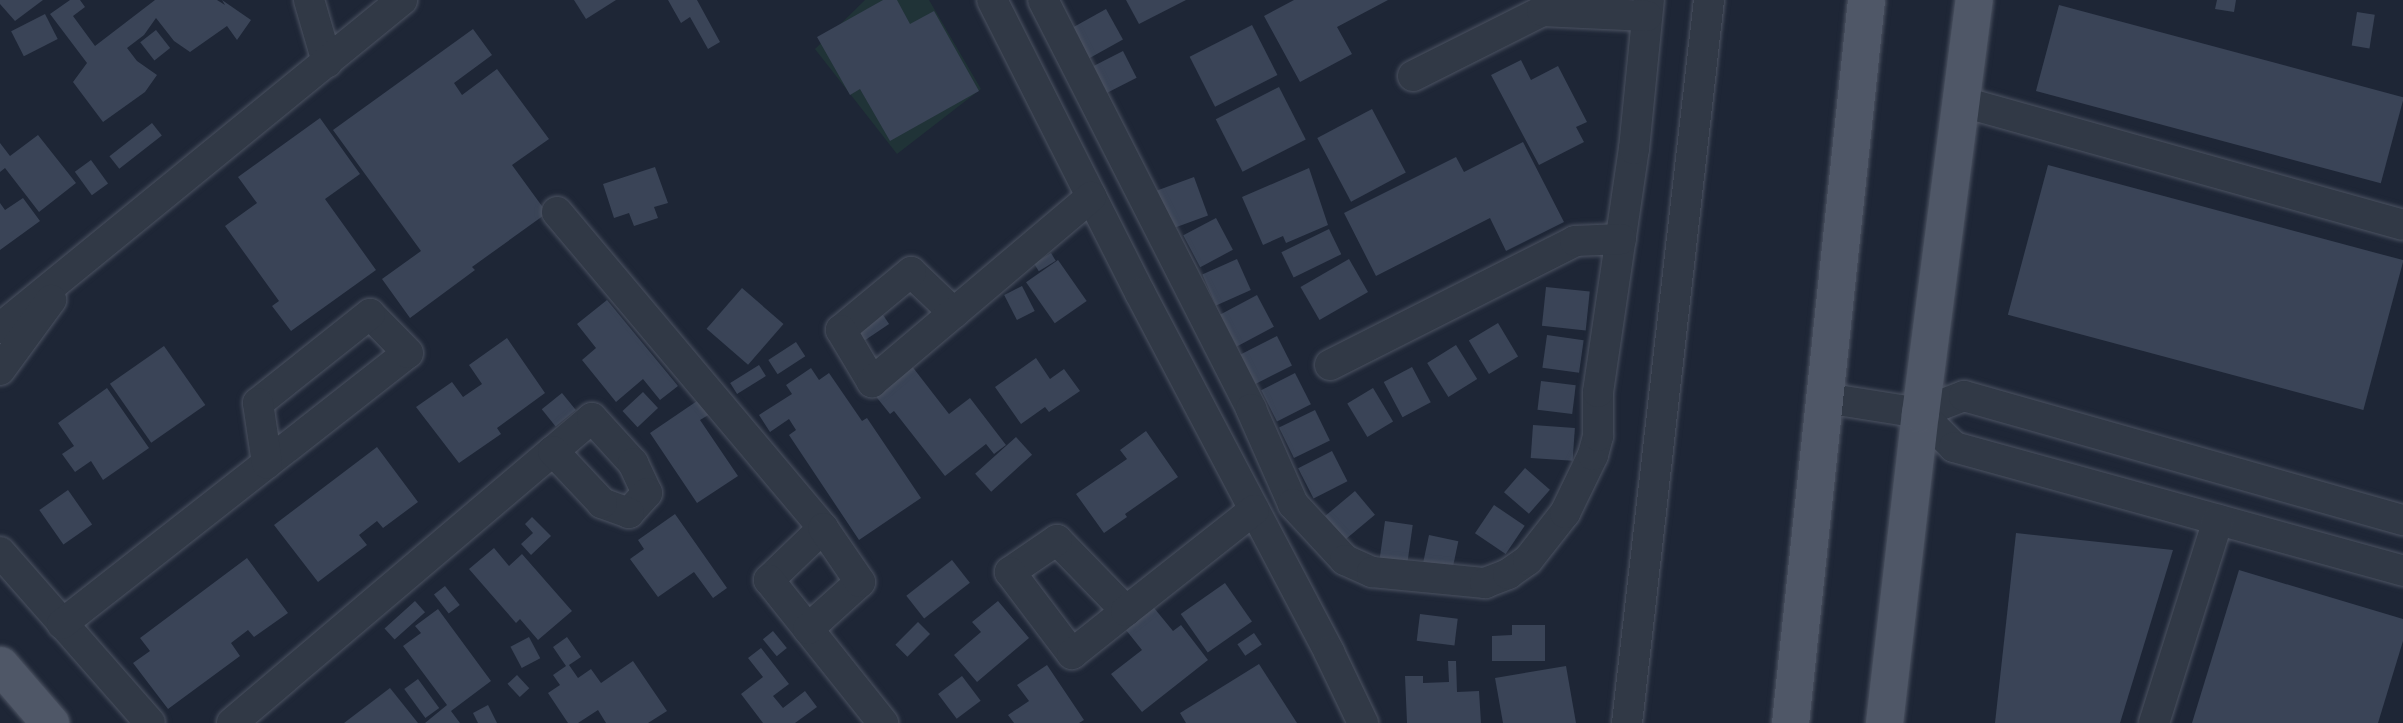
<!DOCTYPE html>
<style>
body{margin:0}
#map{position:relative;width:2403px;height:723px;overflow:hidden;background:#1e2636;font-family:"Source Sans 3",sans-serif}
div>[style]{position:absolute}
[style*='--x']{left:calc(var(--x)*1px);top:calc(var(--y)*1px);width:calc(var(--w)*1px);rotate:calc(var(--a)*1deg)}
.green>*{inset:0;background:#203337}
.building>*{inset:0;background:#3a4457;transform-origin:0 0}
.roads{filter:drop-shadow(0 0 2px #4c5362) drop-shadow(0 0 2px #4c5362)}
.minor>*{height:30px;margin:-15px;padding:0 15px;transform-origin:15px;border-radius:15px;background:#313946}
.major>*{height:37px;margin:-18.5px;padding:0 18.5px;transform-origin:18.5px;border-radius:18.5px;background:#4f5767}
span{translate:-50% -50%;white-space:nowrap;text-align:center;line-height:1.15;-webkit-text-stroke:7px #171e2b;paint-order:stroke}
</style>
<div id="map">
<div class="green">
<i style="clip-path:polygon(865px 0,929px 0,981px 89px,897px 154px,815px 49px)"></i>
</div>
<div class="building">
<i style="clip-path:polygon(0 0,43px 0,15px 21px,0 4px)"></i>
<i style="clip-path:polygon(70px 0,80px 0,85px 7px,73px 16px,95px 46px,155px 0,217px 0,225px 5px,222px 0,251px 20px,237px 40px,227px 26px,190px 52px,174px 41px,156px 18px,144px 35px,127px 48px,137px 61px,157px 75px,145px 92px,103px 122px,73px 82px,87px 63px,50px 14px)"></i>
<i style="clip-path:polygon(574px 0,616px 0,586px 19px)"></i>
<i style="clip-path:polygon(668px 0,697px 0,720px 42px,708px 49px,690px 17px,681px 23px)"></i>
<i style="clip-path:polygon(883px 0,897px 0,910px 24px,934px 11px,979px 91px,890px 141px,860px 89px,850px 95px,817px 37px)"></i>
<i style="clip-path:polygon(1126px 0,1186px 0,1139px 24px)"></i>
<i style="clip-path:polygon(1294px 0,1388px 0,1337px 27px,1352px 54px,1300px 82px,1264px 16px)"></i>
<i style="clip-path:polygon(2217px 0,2236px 0,2234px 12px,2215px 9px)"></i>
<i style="left:2059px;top:5px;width:357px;height:89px;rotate:15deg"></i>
<i style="left:1106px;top:9px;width:35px;height:39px;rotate:61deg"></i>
<i style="left:2357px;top:12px;width:18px;height:34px;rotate:9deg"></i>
<i style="left:45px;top:14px;width:28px;height:38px;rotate:63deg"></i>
<i style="left:1252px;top:25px;width:56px;height:70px;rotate:63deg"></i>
<i style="clip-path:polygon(473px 29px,492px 55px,454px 83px,462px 95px,497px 69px,549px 139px,512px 165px,547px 213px,472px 267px,475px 270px,410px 318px,382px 279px,421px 251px,333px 130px)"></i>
<i style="left:156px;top:30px;width:23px;height:20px;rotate:52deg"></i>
<i style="left:1123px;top:51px;width:30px;height:38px;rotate:63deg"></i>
<i style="clip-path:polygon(1521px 60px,1531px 80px,1558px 66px,1587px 122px,1576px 127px,1584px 142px,1539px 165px,1491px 75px)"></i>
<i style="left:1279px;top:87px;width:59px;height:71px;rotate:63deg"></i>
<i style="left:1372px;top:109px;width:72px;height:62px;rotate:62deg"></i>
<i style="clip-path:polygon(320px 118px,360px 174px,325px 199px,376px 270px,291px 331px,272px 306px,279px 301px,225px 226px,257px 203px,238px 177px)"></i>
<i style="left:152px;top:123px;width:16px;height:54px;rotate:52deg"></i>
<i style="clip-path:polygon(38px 135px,76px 183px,39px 212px,5px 168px,0 172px,0 143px,10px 156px)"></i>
<i style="clip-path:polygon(1523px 142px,1564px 222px,1506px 251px,1490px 218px,1376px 276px,1344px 213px,1456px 157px,1464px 172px)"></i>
<i style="left:91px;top:160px;width:29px;height:20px;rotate:54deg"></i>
<i style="left:2048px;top:165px;width:368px;height:155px;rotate:15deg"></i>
<i style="clip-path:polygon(655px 167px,668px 203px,654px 207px,658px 218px,634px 226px,629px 213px,614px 218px,603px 184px)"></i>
<i style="clip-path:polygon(1309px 168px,1328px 225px,1286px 243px,1283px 236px,1263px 245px,1242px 197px)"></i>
<i style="left:1194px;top:177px;width:41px;height:40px;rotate:70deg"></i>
<i style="clip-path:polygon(23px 198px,40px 221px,0 250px,0 203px,5px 210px)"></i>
<i style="left:1216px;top:218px;width:36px;height:37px;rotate:62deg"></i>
<i style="left:1329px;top:229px;width:28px;height:53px;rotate:64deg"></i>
<i style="left:1051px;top:253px;width:9px;height:20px;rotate:58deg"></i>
<i style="left:1237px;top:259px;width:34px;height:38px;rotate:66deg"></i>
<i style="left:1349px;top:259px;width:38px;height:56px;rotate:60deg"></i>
<i style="left:1058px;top:260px;width:50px;height:39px;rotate:55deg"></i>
<i style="left:1022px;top:286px;width:28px;height:20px;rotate:63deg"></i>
<i style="left:1546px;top:287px;width:44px;height:39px;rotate:6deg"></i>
<i style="left:742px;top:288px;width:55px;height:54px;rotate:41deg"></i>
<i style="left:1257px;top:295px;width:36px;height:42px;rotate:62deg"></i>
<i style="clip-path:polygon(607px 300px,678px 386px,660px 400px,643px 379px,616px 402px,582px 360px,596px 348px,577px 324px)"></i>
<i style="left:879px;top:309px;width:18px;height:30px;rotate:56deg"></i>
<i style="left:1498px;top:323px;width:39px;height:34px;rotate:59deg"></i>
<i style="left:1547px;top:335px;width:37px;height:33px;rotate:8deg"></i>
<i style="left:1277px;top:336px;width:33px;height:41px;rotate:63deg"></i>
<i style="clip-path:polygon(507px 338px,545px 393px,497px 428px,501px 434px,459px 463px,416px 407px,452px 382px,463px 397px,482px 384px,469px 365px)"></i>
<i style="left:796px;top:342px;width:17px;height:33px;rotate:57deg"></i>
<i style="left:1456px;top:345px;width:40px;height:34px;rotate:58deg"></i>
<i style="left:164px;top:346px;width:72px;height:66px;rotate:55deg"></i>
<i style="clip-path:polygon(1036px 358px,1050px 379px,1064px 369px,1080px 391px,1049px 412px,1045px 407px,1021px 424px,995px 387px)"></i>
<i style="left:759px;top:365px;width:13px;height:34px;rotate:58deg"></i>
<i style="clip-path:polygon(911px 365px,949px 414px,970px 398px,1006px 445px,994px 454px,986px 444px,945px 476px,894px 411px,890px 414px,874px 394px)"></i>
<i style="left:1412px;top:367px;width:40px;height:32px;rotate:62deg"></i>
<i style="clip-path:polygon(811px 368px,819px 380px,829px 373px,862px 421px,867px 418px,921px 498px,859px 540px,789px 435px,796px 430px,789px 419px,770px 432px,759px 415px,792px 394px,786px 385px)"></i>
<i style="left:1295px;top:373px;width:35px;height:38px;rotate:63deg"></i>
<i style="left:1541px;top:381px;width:35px;height:29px;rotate:7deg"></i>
<i style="clip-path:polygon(107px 388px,149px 448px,103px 480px,91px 461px,75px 472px,62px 454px,74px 446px,58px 423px)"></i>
<i style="left:1373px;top:388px;width:39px;height:30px;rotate:59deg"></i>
<i style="left:643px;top:392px;width:22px;height:28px;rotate:47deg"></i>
<i style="left:562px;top:393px;width:22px;height:26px;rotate:51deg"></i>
<i style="clip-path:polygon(700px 399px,710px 414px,700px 420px,738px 476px,697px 503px,650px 433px)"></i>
<i style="left:1315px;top:410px;width:34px;height:40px;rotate:64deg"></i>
<i style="left:1533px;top:425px;width:42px;height:33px;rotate:4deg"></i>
<i style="clip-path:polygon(1146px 431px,1178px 477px,1125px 514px,1127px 517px,1104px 533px,1076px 494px,1127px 459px,1120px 450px)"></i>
<i style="left:1016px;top:437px;width:24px;height:55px;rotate:48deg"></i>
<i style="clip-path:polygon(377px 447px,418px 502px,383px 528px,377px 521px,359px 535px,367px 545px,318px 582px,274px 525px)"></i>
<i style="left:1332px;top:451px;width:34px;height:38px;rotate:63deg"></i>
<i style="left:1525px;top:468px;width:33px;height:32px;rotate:41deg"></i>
<i style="left:68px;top:490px;width:42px;height:35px;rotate:55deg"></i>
<i style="left:1355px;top:491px;width:31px;height:39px;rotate:50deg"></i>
<i style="left:1494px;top:505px;width:37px;height:34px;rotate:34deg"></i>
<i style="clip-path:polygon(675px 514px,727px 588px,713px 598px,694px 572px,658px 597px,630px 559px,644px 549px,638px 540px)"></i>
<i style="clip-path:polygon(532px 517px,551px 536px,531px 555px,521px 544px,533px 533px,525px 524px)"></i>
<i style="left:1385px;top:521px;width:28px;height:41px;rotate:8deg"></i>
<i style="clip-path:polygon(2016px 533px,2173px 550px,2120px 723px,1995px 723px)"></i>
<i style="left:1429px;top:535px;width:30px;height:38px;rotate:12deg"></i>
<i style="clip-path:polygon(494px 548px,509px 566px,522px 554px,572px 611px,538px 640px,520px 619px,516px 623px,469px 569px)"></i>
<i style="clip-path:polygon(247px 558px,288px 613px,254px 637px,248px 630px,231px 643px,240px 656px,168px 709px,133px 663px,150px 651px,140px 638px)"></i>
<i style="left:952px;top:560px;width:29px;height:58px;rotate:52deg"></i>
<i style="clip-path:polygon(2239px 570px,2403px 619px,2403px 641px,2378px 723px,2192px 723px)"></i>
<i style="left:1225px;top:583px;width:47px;height:54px;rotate:55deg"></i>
<i style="left:445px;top:586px;width:24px;height:14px;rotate:52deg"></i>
<i style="left:415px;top:601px;width:15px;height:41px;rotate:48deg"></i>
<i style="clip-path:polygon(998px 601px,1029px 638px,977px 682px,954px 655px,981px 632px,972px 622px)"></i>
<i style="clip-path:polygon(1150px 603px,1173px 631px,1181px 625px,1208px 660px,1142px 712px,1111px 674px,1142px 650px,1122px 625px)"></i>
<i style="clip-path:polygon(438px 609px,491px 681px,451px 711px,460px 723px,425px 723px,447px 705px,403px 646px,421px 633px,415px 626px)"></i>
<i style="left:1420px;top:614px;width:38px;height:27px;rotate:7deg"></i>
<i style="left:918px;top:622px;width:17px;height:32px;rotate:45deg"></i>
<i style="clip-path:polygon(1512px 625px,1545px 625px,1545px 661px,1492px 661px,1492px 636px,1512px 635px)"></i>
<i style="left:773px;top:631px;width:22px;height:13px;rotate:51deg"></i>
<i style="left:1254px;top:633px;width:14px;height:20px;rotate:56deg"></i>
<i style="left:529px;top:637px;width:24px;height:21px;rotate:62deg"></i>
<i style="clip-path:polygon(567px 637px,581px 657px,569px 665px,578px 678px,591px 669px,601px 683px,633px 661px,667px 711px,648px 723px,606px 723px,598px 710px,578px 723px,568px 723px,548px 693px,560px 685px,553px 675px,566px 666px,553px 647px)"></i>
<i style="clip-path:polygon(761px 648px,789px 684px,773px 696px,783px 708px,805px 691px,817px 707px,795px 723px,763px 723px,741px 694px,763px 677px,748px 658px)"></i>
<i style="clip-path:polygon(1448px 661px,1456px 661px,1457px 692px,1479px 691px,1481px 723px,1407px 723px,1405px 676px,1423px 676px,1423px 683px,1449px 682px)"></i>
<i style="clip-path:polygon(1259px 664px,1297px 723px,1186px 723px,1180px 713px)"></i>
<i style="clip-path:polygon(1047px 665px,1084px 720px,1079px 723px,1014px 723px,1008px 715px,1029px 701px,1017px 685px)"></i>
<i style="clip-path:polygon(1566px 666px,1576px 723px,1503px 723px,1495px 678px)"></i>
<i style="left:517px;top:675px;width:18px;height:13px;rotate:47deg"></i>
<i style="left:962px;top:676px;width:31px;height:30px;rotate:53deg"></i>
<i style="left:418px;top:679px;width:36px;height:17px;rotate:54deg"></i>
<i style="clip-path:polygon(390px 688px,418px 723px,344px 723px)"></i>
<i style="clip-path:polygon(488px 705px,497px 723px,478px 723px,473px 713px)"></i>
</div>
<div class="roads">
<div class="minor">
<i style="--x:309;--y:0;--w:65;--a:73.8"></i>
<i style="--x:992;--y:0;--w:328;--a:63.2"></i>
<i style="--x:1140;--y:293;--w:406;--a:62.2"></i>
<i style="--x:1329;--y:652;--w:79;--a:64.4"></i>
<i style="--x:1043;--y:0;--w:459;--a:63"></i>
<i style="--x:1251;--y:409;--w:104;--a:66.1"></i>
<i style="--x:1293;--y:504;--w:76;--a:47.1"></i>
<i style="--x:1345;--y:560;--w:30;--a:24"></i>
<i style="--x:1372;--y:572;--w:114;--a:5.6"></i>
<i style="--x:1485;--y:583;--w:25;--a:-21"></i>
<i style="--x:1508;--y:574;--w:24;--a:-35"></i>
<i style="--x:1528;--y:560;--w:60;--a:-51.8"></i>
<i style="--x:1565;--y:513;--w:64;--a:-64.2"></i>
<i style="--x:1593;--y:455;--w:20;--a:-75"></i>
<i style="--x:1598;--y:436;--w:44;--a:-90"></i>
<i style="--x:1598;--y:392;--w:246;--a:-81.6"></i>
<i style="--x:1634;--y:149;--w:150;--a:-84.3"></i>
<i style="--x:1413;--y:76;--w:144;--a:-26.7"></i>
<i style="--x:1542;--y:11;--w:105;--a:2.7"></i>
<i style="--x:1963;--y:102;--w:457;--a:15.6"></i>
<i style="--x:557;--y:212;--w:413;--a:49.9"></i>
<i style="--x:823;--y:528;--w:75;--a:136.1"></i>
<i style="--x:769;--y:580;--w:183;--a:51.4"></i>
<i style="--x:954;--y:313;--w:59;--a:-136.4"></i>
<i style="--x:911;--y:272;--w:91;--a:140.4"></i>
<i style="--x:841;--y:330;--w:61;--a:59.2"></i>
<i style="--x:872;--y:382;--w:287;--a:-40.2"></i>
<i style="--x:0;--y:328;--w:519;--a:-39.21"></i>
<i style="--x:1330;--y:365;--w:275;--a:-26.8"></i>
<i style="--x:1575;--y:241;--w:46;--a:-2.5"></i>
<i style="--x:0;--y:370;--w:87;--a:-53.9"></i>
<i style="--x:1825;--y:398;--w:96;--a:9"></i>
<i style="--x:1920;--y:413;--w:47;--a:-21.1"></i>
<i style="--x:1964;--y:396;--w:456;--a:15.8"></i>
<i style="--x:1920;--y:413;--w:48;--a:45"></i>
<i style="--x:1954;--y:447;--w:466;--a:15.4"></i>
<i style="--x:0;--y:552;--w:227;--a:48.7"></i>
<i style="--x:1126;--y:611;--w:99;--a:-134.2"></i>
<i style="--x:1057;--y:540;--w:57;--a:145.8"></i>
<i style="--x:1010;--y:572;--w:103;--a:52.9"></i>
<i style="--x:1072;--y:654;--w:69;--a:-38.5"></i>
<i style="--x:1126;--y:611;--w:163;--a:-38.3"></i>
<i style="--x:62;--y:624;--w:439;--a:-38.1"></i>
<i style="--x:408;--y:353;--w:54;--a:-134.3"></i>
<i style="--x:370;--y:314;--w:143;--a:141.5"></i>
<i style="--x:258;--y:403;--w:61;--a:81.5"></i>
<i style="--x:808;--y:629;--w:70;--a:-42.1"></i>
<i style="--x:860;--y:582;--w:65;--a:-124.4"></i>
<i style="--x:232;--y:723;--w:421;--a:-40.3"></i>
<i style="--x:553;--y:451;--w:51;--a:-40.2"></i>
<i style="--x:592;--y:418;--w:61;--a:47.7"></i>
<i style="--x:633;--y:463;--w:33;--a:65"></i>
<i style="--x:647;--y:493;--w:27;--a:132"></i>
<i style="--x:629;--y:513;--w:29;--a:-160"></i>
<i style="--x:602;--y:503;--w:71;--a:-133.3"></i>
<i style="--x:1627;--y:723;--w:728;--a:-83.53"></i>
<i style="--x:2154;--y:723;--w:213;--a:-72.5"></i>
</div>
<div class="major">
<i style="--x:0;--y:665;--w:77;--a:49.2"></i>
<i style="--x:1790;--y:723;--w:727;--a:-84"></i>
<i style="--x:1884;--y:723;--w:312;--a:-83.4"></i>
<i style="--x:1920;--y:413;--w:417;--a:-82.6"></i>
</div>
</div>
</div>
